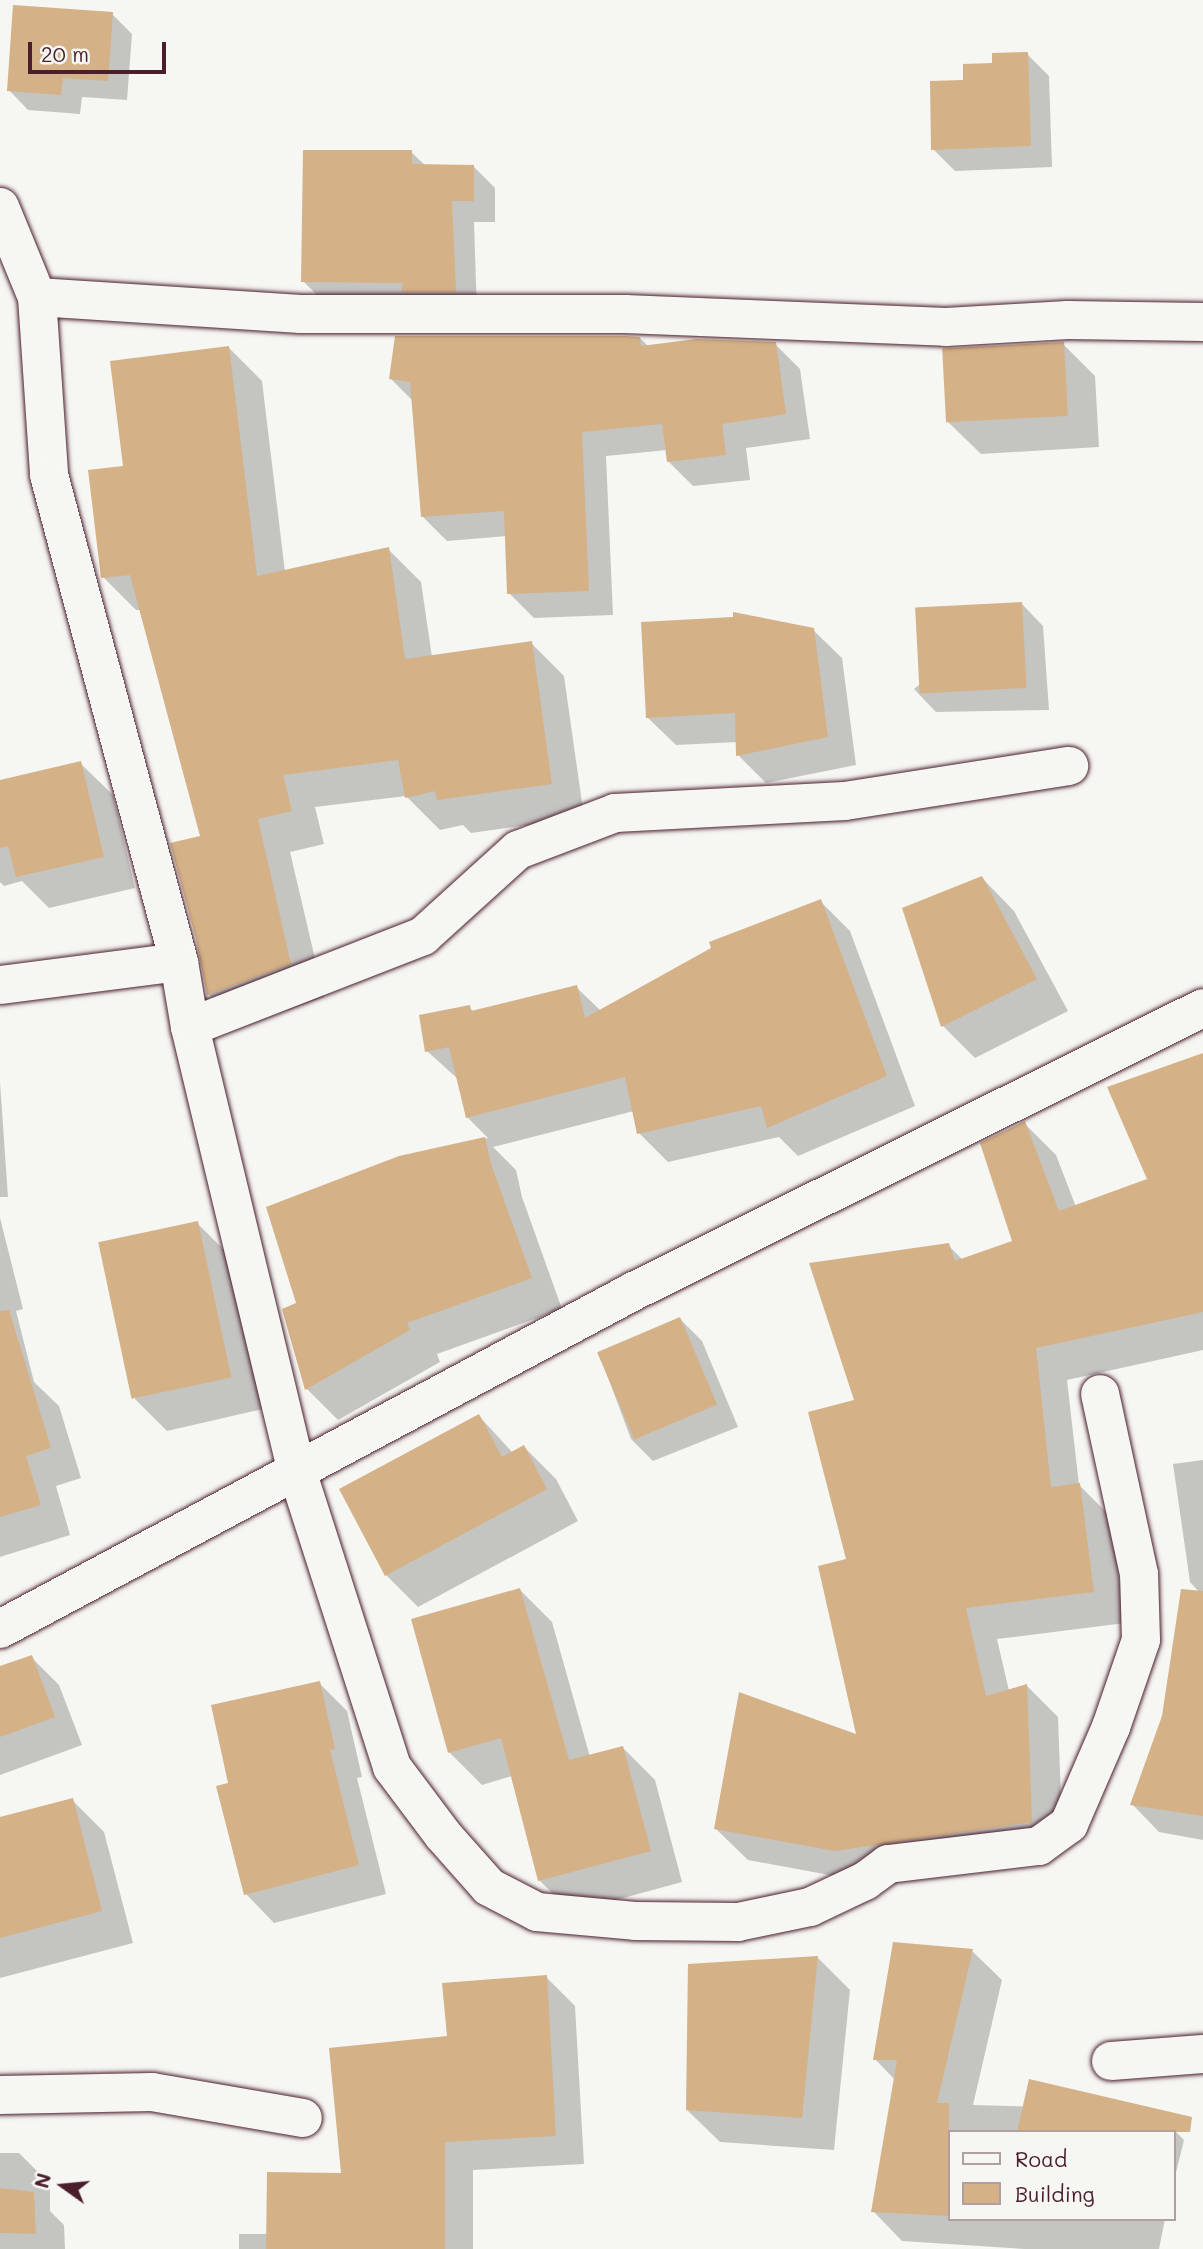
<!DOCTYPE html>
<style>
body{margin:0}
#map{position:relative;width:1203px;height:2249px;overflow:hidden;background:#f6f6f2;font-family:Mali,sans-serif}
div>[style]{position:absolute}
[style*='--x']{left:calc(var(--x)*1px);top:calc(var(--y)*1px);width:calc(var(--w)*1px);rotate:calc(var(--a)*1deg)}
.shadow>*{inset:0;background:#0003}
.building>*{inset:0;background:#d5b187;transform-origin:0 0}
.roads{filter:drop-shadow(0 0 2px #4a1f2b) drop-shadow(0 0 2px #4a1f2b)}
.minor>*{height:38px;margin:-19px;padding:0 19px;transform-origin:19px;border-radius:19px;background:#f6f6f2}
.tertiary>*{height:38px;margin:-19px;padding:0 19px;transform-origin:19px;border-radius:19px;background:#f6f6f2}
span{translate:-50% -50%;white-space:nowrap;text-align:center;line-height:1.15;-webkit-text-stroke:6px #f6f6f2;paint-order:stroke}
.legend{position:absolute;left:948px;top:2130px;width:228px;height:91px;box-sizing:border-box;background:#f6f6f2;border:2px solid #b1a0a2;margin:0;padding:9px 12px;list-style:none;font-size:21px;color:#4a1f2b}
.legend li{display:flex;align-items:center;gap:14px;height:35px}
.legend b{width:35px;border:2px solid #b1a0a2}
.north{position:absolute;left:28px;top:2151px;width:70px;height:70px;-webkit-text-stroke:5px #f6f6f2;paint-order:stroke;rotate:285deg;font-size:19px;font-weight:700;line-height:28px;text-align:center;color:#4a1f2b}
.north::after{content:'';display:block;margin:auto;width:24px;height:32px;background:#4a1f2b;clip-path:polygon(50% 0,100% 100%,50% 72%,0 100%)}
.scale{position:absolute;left:28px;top:42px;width:138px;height:32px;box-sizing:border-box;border:4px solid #4a1f2b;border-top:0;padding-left:9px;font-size:21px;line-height:24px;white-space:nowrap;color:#4a1f2b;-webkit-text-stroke:5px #f6f6f2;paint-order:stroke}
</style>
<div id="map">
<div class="shadow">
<i style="clip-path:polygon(112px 14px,132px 34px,127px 100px,82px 97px,80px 114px,28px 110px,9px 90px)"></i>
<i style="clip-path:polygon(1027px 54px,1049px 76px,1052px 167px,955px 171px,933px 149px,965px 82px,993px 65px)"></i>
<i style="clip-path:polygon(411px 152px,426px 166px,473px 166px,495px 188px,495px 222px,474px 222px,477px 313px,325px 303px,303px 281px)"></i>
<i style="clip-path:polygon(640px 338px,648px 346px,775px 344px,800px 369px,810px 439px,746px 448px,750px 480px,693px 486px,668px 461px,667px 450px,606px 456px,613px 615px,534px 618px,509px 593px,507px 536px,447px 541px,422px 516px,413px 401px,391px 379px)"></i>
<i style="clip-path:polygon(1063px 344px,1095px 376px,1099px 447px,981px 454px,948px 422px)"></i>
<i style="clip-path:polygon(229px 348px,262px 381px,285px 572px,388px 549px,421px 582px,432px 657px,531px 643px,564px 676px,584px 817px,471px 833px,463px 825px,440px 830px,406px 796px,315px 807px,324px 844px,290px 852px,324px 997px,242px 1027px,208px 994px,202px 838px,141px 610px,136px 610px,103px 577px,125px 467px)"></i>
<i style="clip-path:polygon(1021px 603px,1043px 626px,1049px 710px,936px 712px,914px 689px)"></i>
<i style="clip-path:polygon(813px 630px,842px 658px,856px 765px,766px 783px,738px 755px,738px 742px,676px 745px,647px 717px)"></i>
<i style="clip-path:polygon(80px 763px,113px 795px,135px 888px,49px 908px,22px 881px,4px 886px,0 882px,0 781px)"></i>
<i style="clip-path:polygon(982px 878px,1014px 911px,1068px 1011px,975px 1058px,943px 1026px)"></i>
<i style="clip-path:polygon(820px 901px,850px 931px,915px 1106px,798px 1156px,779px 1137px,668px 1162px,639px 1133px,634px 1111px,493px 1147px,516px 1170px,522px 1197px,562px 1309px,437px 1354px,440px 1362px,338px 1420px,307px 1389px,284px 1310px,298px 1304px,399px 1157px,488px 1138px,467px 1117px,459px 1080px,427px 1051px,469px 1007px,474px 1012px,576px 987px,601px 1011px)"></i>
<i style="clip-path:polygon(1203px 1055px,1203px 1350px,1067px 1380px,1079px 1485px,1111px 1517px,1125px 1623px,997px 1639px,1009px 1691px,1027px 1686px,1058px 1717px,1063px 1853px,867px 1882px,748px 1860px,716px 1829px,858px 1737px,848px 1561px,856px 1401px,948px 1245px,963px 1260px,1014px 1242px,1024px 1123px,1056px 1155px,1076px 1207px,1149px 1180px)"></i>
<i style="clip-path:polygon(0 1082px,8px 1197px,0 1197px)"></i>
<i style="clip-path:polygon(0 1218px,23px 1309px,16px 1311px,34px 1382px,59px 1406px,81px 1478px,56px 1486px,70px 1535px,0 1557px)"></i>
<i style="clip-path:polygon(197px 1223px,229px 1255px,263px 1409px,167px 1431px,135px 1399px)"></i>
<i style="clip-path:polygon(680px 1319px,702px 1341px,738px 1427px,653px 1461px,631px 1439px,600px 1356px)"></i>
<i style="clip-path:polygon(479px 1416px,513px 1453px,524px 1447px,556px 1479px,578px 1521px,418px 1607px,386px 1575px)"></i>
<i style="clip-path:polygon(1203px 1460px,1203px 1596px,1190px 1582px,1173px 1464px)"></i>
<i style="clip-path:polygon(520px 1590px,552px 1622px,590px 1757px,623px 1748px,655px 1780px,682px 1882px,572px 1912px,539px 1880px,512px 1776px,482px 1785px,450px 1753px,413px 1621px)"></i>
<i style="clip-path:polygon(1203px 1647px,1203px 1840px,1159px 1832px,1132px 1804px)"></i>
<i style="clip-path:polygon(31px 1657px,59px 1685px,82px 1745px,0 1775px,0 1668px)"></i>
<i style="clip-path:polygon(319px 1683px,347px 1711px,362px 1777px,357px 1778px,386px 1894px,274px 1923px,246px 1894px,230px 1784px)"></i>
<i style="clip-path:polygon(72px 1800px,104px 1832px,133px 1943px,0 1978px,0 1819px)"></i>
<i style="clip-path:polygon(972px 1951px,1002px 1980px,973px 2105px,1154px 2110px,1184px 2140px,1173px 2185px,1173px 2132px,949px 2132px,949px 2219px,1165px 2219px,1159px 2249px,1025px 2249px,902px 2241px,873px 2211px,895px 2080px,875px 2059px)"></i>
<i style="clip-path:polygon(818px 1958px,850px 1990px,834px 2150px,720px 2142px,687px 2110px)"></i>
<i style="clip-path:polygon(546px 1977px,575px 2006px,584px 2164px,473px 2170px,473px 2249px,239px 2249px,239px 2234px,268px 2234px,343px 2174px,448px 2037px)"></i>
<i style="clip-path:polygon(0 2153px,19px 2153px,50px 2184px,50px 2211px,64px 2225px,65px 2249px,0 2249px)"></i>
</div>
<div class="building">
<i style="clip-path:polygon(13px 5px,113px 12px,108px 81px,63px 78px,61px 95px,7px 91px)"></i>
<i style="clip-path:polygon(1028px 52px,1031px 146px,931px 150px,930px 81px,963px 80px,963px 64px,992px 63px,992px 53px)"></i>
<i style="clip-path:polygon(303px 150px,412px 150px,412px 164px,474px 165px,474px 201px,452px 201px,456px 292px,401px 292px,403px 283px,301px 282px)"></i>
<i style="clip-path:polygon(395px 336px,625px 336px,640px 337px,641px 346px,696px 339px,776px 342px,786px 414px,722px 424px,726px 455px,667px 462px,662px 424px,582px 432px,589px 591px,507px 594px,504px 511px,421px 517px,410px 382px,389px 379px)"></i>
<i style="left:1064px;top:342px;width:74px;height:122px;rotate:87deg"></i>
<i style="clip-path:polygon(229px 346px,257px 576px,389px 547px,405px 659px,532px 641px,552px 784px,437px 800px,435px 791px,405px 798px,398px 760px,283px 775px,292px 811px,258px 819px,291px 964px,207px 995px,196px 939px,170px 843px,200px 836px,130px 575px,101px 578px,88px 470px,123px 466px,110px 361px)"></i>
<i style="left:1022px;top:602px;width:86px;height:107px;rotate:87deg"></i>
<i style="clip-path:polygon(733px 612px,814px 628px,828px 737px,736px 756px,735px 713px,646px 718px,641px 622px,733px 617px)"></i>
<i style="clip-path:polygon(81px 761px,104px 857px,16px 877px,8px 846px,0 848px,0 780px)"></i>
<i style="clip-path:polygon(982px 876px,1037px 979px,941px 1027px,902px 908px)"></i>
<i style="clip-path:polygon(821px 899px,887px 1076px,767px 1128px,761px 1106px,637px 1134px,625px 1077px,466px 1118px,449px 1047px,425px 1052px,419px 1015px,470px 1005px,471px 1011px,577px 985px,585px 1018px,711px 948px,709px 942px)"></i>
<i style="clip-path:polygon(1203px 1053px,1203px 1312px,1036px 1348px,1051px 1487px,1080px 1483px,1094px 1592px,966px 1608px,986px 1696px,1027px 1684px,1032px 1822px,835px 1851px,714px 1829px,739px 1692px,856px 1734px,818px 1566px,846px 1559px,808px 1412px,854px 1400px,809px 1263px,949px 1243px,955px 1261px,1012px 1241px,980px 1143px,1025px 1121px,1059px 1211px,1147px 1179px,1107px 1087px)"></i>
<i style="clip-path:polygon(485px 1137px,491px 1164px,532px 1278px,407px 1323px,410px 1330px,305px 1390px,282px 1309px,296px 1303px,266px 1207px,399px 1156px)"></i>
<i style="left:198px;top:1221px;width:160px;height:102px;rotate:78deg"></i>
<i style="clip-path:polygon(9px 1310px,51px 1448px,26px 1456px,41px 1505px,0 1517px,0 1311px)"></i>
<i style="left:680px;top:1317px;width:95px;height:90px;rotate:67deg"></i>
<i style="clip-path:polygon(479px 1414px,502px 1457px,524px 1445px,547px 1489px,385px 1576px,339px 1489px)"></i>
<i style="clip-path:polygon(520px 1588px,569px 1760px,623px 1746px,651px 1851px,538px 1881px,501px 1738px,448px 1753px,411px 1619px)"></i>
<i style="clip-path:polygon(1181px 1589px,1203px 1591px,1203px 1816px,1130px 1805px,1162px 1716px)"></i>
<i style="clip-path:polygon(32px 1655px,55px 1717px,0 1737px,0 1666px)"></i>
<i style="clip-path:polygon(320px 1681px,335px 1749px,330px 1750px,359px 1865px,244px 1895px,216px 1786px,228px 1783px,211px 1705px)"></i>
<i style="clip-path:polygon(73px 1798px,102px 1911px,0 1938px,0 1817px)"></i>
<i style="clip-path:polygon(893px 1942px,973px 1949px,937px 2103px,949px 2103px,949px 2216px,871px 2212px,897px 2060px,873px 2060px)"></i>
<i style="clip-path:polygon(818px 1956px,802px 2118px,686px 2110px,688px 1964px)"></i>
<i style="clip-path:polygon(547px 1975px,556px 2136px,445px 2142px,445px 2249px,266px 2249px,267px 2172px,341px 2173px,329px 2048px,447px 2036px,442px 1983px)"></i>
<i style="clip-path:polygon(1029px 2079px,1192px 2117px,1190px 2132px,1017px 2132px)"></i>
<i style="clip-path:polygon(0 2188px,34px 2192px,36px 2234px,0 2233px)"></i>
</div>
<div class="roads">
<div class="minor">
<i style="--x:0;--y:207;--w:97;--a:67.7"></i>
<i style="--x:37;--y:297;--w:178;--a:86.1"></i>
<i style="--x:49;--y:475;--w:504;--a:75.05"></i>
<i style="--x:179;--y:962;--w:66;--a:80.4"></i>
<i style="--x:190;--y:1027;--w:457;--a:76.5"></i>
<i style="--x:297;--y:1471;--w:311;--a:72.2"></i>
<i style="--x:392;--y:1767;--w:85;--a:53.1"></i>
<i style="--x:443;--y:1835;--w:69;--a:48.5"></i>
<i style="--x:489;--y:1887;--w:54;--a:27.5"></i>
<i style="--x:537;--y:1912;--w:98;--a:5.2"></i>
<i style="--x:635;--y:1921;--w:103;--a:0.6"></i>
<i style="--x:738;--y:1922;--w:74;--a:-11.8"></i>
<i style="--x:810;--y:1907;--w:61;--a:-25.3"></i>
<i style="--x:865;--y:1881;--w:29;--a:-36"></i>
<i style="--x:888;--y:1864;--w:152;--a:-6.8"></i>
<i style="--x:1039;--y:1846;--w:37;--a:-36"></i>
<i style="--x:1069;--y:1824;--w:106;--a:-66.6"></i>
<i style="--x:1111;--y:1727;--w:92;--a:-71"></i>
<i style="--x:1141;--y:1640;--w:66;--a:-91.7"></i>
<i style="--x:1139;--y:1574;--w:184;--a:-102.2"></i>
<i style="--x:37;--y:297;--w:264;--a:3.7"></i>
<i style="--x:300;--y:314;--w:325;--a:0"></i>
<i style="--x:625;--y:314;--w:321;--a:2.3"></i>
<i style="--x:946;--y:327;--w:122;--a:-3.3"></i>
<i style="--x:1068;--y:320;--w:135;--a:0.8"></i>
<i style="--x:0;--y:985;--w:180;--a:-7.3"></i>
<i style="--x:190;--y:1027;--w:250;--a:-21.3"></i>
<i style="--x:423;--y:936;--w:128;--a:-42.2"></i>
<i style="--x:518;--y:850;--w:104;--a:-20.9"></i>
<i style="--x:615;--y:813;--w:230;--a:-3"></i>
<i style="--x:845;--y:801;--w:227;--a:-8.9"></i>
<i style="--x:1111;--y:2061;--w:92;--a:-4.4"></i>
<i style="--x:0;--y:2095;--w:152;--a:-1.1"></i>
<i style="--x:152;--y:2092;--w:153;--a:9.8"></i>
</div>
<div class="tertiary">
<i style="--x:0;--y:1629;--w:718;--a:-28.06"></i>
<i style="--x:634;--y:1291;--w:635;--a:-26.44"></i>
</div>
</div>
<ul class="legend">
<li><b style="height:9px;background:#f6f6f2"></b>Road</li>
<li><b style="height:19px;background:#d5b187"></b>Building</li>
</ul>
<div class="north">N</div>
<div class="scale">20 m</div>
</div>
